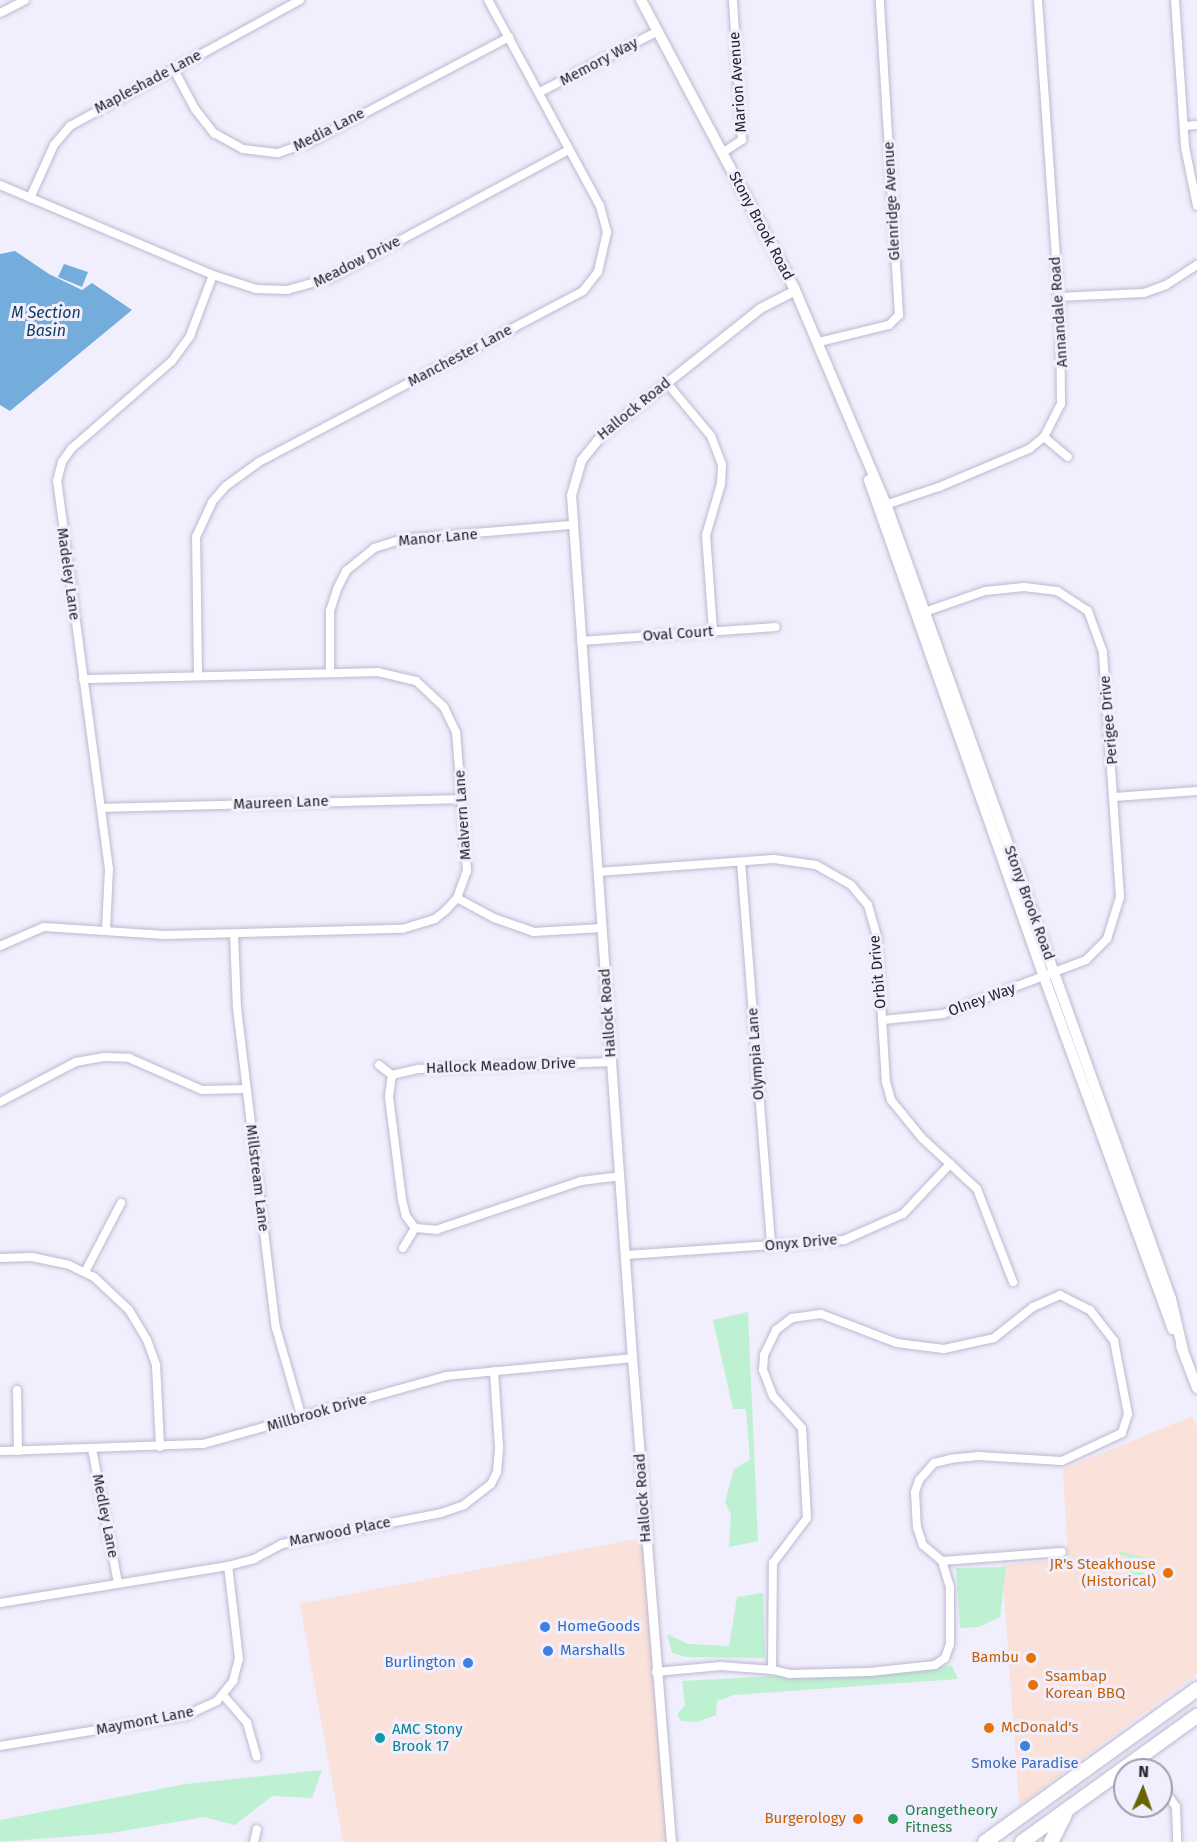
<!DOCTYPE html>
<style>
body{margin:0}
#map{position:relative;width:1197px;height:1842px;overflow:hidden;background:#f1effd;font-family:"Fira Sans",sans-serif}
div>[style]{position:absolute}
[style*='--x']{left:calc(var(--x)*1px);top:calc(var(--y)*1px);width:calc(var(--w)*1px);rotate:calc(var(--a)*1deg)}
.commercial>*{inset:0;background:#fae1da}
.green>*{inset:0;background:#bdf1d1}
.water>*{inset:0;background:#74addc}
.roads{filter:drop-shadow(0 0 2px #bdb9d0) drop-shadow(0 0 2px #bdb9d0)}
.minor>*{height:8px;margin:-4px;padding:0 4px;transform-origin:4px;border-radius:4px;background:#fff}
.tertiary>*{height:9px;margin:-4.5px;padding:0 4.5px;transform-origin:4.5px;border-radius:4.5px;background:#fff}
.secondary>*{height:10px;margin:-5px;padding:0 5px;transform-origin:5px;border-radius:5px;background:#fff}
.trunk>*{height:14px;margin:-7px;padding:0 7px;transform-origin:7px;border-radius:7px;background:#fff}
.dots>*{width:16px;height:16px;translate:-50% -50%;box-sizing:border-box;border:3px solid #f1effd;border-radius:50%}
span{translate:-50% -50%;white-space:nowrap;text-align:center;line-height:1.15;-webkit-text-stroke:6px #f1effd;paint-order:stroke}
.street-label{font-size:15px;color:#25232c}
.food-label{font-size:15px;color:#c56008}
.right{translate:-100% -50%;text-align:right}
.left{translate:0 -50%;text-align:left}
.shop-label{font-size:15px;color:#366cbe}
.culture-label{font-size:15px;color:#0d838f}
.leisure-label{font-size:15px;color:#27864d}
.water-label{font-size:16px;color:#0f3b5b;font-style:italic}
.north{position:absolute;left:1113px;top:1758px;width:60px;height:60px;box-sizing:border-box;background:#f1effd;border:2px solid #9f9da9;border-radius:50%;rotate:2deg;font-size:16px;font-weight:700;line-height:24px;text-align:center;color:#25232c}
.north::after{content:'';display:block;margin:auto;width:21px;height:27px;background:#666500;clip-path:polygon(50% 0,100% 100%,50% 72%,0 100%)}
</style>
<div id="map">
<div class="commercial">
<i style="clip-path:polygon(1193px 1416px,1197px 1428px,1197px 1674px,1019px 1805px,1002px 1565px,1068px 1559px,1063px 1469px)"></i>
<i style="clip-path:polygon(646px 1537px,671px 1842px,343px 1842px,300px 1604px)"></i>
</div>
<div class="green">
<i style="clip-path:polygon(748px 1312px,758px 1541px,729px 1547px,731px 1515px,725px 1502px,734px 1469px,750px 1460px,746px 1409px,733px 1409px,713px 1320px)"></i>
<i style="clip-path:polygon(1119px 1551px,1156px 1561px,1156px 1563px,1129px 1584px,1127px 1556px,1120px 1555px)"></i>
<i style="clip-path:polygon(1006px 1567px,1000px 1617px,979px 1627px,960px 1628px,956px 1568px)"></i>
<i style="clip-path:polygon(763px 1593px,765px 1658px,687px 1657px,672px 1653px,667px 1634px,688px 1644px,729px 1646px,737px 1597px)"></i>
<i style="clip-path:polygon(952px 1666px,958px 1679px,734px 1695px,717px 1701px,716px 1715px,697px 1722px,681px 1721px,677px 1714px,685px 1705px,682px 1681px)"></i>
<i style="clip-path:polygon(322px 1770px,312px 1798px,272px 1796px,235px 1825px,204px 1817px,111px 1833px,0 1842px,0 1820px,186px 1784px)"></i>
</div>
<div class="water">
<i style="clip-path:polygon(15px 251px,49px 274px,82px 290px,92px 283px,132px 310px,10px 411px,0 405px,0 254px)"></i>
<i style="clip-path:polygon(64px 264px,88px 272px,82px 287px,58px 277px)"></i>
</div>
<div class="roads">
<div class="minor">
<i style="--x:1175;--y:0;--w:147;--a:86.1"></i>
<i style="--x:1185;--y:147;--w:60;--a:78.5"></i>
<i style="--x:0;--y:13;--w:28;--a:-27"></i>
<i style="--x:173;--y:68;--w:47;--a:61.8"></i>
<i style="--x:195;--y:109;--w:31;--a:52"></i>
<i style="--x:214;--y:133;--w:33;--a:29"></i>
<i style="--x:243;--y:149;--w:35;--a:7"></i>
<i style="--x:278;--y:153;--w:36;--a:-19"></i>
<i style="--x:312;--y:141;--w:223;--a:-27.8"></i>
<i style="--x:540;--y:92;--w:133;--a:-27.3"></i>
<i style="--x:1185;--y:126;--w:12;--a:-5"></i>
<i style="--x:722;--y:153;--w:24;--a:-33"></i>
<i style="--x:742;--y:140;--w:140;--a:-93.7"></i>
<i style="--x:0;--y:185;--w:231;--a:22.9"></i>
<i style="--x:213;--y:275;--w:45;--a:18"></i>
<i style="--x:256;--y:289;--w:31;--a:2"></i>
<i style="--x:287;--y:290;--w:45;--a:-15.6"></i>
<i style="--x:330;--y:278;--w:271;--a:-28.2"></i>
<i style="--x:30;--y:198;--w:58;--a:-65.6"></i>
<i style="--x:54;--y:145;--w:25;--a:-50"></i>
<i style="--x:70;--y:126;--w:262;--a:-28.7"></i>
<i style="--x:1058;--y:297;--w:86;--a:-2.7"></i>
<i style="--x:1144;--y:293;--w:23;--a:-20"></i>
<i style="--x:1166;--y:285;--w:37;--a:-33"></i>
<i style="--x:819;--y:342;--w:72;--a:-13.7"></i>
<i style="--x:889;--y:325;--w:14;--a:-45"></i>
<i style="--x:899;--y:315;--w:316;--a:-93.5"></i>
<i style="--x:667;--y:383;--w:69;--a:50.3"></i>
<i style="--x:711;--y:436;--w:31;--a:69"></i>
<i style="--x:722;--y:465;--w:19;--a:93"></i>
<i style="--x:721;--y:484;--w:53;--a:106.4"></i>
<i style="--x:706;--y:535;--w:96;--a:85.8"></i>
<i style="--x:1044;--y:437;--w:31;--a:40"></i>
<i style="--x:882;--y:506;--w:60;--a:-18.4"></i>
<i style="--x:939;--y:487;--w:98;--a:-22.9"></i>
<i style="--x:1029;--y:449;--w:19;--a:-39"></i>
<i style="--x:1044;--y:437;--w:37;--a:-63"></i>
<i style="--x:1061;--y:404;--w:89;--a:-90.6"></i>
<i style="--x:1060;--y:315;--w:316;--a:-94"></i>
<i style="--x:581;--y:641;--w:195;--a:-4.1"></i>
<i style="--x:330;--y:673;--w:62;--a:-90"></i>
<i style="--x:330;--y:611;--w:23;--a:-72"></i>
<i style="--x:337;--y:589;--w:20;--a:-63"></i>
<i style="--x:346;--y:571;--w:36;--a:-39"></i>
<i style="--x:374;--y:548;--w:31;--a:-17"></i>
<i style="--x:404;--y:539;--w:169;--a:-4.8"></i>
<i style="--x:198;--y:675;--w:138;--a:-90.8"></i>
<i style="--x:196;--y:537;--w:38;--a:-65"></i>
<i style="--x:212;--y:502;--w:21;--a:-49"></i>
<i style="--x:226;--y:486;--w:41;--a:-36"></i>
<i style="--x:259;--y:462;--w:366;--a:-27.8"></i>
<i style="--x:583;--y:291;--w:24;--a:-52"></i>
<i style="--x:598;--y:272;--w:41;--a:-77.3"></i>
<i style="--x:607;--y:232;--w:27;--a:-105"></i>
<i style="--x:600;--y:206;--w:234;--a:-118.5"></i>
<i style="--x:1115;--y:797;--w:82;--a:-4.2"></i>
<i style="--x:101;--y:808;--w:360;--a:-1.4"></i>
<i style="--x:741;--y:862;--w:386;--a:85.5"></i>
<i style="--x:598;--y:872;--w:176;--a:-4.2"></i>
<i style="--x:774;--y:859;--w:42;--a:8.1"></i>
<i style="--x:816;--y:865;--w:40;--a:29.7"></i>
<i style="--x:851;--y:885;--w:26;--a:50"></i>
<i style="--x:868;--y:905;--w:32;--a:74"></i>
<i style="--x:877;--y:936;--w:146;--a:86.5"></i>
<i style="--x:886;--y:1082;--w:19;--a:74"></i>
<i style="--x:891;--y:1100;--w:49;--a:50.8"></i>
<i style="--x:922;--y:1138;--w:75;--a:42.8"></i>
<i style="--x:977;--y:1189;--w:100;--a:68.8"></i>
<i style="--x:457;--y:898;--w:42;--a:28.4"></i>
<i style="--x:494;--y:918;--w:42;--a:19.3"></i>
<i style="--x:534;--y:932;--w:68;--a:-3.4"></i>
<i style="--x:106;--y:930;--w:61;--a:-87.2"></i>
<i style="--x:109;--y:869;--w:391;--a:-97.6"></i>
<i style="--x:57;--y:481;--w:20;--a:-75"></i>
<i style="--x:62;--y:462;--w:16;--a:-55"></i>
<i style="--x:71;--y:449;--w:134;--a:-41.1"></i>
<i style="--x:172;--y:361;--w:31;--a:-54"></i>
<i style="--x:190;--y:336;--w:65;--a:-69.3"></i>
<i style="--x:234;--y:934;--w:74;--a:87.7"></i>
<i style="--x:237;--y:1008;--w:322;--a:83.1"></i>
<i style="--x:276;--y:1328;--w:94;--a:73.9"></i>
<i style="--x:0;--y:946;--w:48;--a:-23.4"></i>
<i style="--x:44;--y:927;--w:121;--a:3.8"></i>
<i style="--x:165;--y:935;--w:237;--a:-1.5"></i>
<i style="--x:402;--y:929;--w:34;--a:-17"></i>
<i style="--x:435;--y:919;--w:14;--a:-39"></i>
<i style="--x:446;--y:910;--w:16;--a:-47"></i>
<i style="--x:457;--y:898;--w:29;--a:-70"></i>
<i style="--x:467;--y:871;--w:139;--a:-94.5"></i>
<i style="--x:456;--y:732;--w:28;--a:-116"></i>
<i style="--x:444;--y:707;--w:38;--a:-137"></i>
<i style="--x:416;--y:681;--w:39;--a:-167"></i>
<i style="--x:378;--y:672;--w:295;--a:178.6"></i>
<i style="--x:883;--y:1020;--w:60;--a:-5.7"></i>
<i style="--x:943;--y:1014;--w:153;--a:-20.7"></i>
<i style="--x:1086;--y:960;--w:30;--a:-45"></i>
<i style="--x:1107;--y:939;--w:44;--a:-72.8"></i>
<i style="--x:1120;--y:897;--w:246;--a:-94"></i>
<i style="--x:1103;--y:652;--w:44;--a:-110.1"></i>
<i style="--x:1088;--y:611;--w:37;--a:-147"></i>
<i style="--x:1057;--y:591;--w:33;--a:-173"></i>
<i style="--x:1024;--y:587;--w:39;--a:174"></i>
<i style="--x:985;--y:591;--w:67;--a:160.8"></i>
<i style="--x:379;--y:1065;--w:16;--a:38"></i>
<i style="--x:392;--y:1075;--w:28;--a:-13"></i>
<i style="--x:419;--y:1069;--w:193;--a:-2.1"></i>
<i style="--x:392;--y:1075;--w:22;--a:98"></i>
<i style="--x:389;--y:1097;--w:104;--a:82.8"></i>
<i style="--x:402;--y:1200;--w:16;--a:76"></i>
<i style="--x:406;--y:1216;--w:15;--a:53"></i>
<i style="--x:0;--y:1102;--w:86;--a:-27.8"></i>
<i style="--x:76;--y:1062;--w:28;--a:-10"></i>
<i style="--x:104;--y:1057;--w:25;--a:2"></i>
<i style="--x:129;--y:1058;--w:80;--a:23.7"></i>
<i style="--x:202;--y:1090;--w:44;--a:-1.3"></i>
<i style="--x:415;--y:1228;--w:21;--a:5"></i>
<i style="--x:436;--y:1230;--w:153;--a:-18.7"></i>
<i style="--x:581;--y:1181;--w:39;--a:-7"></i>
<i style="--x:403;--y:1248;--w:23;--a:-59"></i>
<i style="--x:626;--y:1255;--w:219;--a:-3.9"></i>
<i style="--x:844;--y:1240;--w:64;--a:-23.8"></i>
<i style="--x:903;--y:1214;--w:69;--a:-46.8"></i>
<i style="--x:0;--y:1258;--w:32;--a:-2"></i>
<i style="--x:32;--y:1257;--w:38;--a:12"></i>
<i style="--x:69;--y:1265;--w:28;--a:26"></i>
<i style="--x:94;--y:1277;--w:48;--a:43.3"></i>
<i style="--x:129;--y:1310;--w:35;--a:59"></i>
<i style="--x:147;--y:1340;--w:27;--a:70"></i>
<i style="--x:156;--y:1365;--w:82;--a:87.2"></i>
<i style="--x:85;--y:1272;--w:78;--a:-62.4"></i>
<i style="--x:1060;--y:1295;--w:34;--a:27"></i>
<i style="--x:1090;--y:1310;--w:39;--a:52"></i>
<i style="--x:1114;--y:1341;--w:74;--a:79.1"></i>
<i style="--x:1128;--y:1414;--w:20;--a:108"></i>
<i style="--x:1122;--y:1433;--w:66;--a:155"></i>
<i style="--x:1062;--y:1461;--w:84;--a:-176.6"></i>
<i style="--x:978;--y:1456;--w:27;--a:174"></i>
<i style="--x:951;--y:1459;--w:17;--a:167"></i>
<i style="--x:934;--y:1463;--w:23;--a:131"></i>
<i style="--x:919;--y:1480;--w:13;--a:108"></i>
<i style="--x:915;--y:1492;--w:35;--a:87"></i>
<i style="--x:917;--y:1527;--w:19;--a:72"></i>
<i style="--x:923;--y:1545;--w:25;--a:40"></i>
<i style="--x:942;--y:1561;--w:28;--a:73"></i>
<i style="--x:950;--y:1588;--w:56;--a:90"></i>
<i style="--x:950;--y:1644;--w:15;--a:110"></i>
<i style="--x:945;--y:1658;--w:12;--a:145"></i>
<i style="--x:935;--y:1665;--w:66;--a:173.9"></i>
<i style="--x:869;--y:1672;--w:79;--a:178.5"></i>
<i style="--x:790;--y:1674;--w:18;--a:-167"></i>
<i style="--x:772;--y:1670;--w:107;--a:-89.5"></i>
<i style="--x:773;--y:1563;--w:56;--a:-52.9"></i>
<i style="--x:807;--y:1518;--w:90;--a:-93.2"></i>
<i style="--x:802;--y:1428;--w:43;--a:-132.2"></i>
<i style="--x:773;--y:1396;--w:28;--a:-111"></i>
<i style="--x:763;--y:1370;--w:15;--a:-86"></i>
<i style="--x:764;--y:1355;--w:28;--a:-64"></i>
<i style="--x:776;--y:1330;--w:20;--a:-37"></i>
<i style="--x:792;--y:1318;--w:29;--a:-8"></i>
<i style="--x:821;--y:1314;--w:81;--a:20.9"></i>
<i style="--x:897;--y:1343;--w:47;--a:7.3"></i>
<i style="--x:944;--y:1349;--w:51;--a:-12.4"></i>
<i style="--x:994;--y:1338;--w:50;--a:-38.5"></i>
<i style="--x:1033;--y:1307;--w:30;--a:-24"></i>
<i style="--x:17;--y:1390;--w:61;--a:89.1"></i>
<i style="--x:92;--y:1449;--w:136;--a:79"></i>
<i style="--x:0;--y:1451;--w:203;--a:-2"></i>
<i style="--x:203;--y:1444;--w:252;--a:-15.6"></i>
<i style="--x:446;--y:1376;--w:187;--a:-5.5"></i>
<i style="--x:942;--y:1561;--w:120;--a:-4.3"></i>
<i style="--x:0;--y:1603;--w:231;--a:-9.2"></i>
<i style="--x:228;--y:1566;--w:27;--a:-15"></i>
<i style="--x:254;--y:1559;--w:32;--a:-28"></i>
<i style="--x:282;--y:1544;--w:162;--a:-11"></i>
<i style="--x:441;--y:1513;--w:24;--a:-19"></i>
<i style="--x:464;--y:1505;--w:34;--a:-38"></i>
<i style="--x:491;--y:1484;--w:13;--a:-63"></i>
<i style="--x:497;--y:1472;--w:25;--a:-85"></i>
<i style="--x:499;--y:1447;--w:76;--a:-93.8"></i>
<i style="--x:656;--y:1672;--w:65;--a:-5.3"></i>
<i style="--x:721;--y:1666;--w:51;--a:4.5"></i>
<i style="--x:223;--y:1695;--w:37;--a:49"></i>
<i style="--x:247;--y:1723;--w:35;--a:74"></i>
<i style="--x:0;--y:1746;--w:190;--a:-9.4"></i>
<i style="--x:187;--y:1715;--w:33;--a:-25"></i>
<i style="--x:217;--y:1701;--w:26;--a:-51"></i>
<i style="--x:233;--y:1681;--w:23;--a:-75"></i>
<i style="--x:239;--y:1659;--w:94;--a:-96.7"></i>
<i style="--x:1165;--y:1791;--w:19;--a:55"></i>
<i style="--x:1176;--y:1807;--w:35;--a:88"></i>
<i style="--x:254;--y:1842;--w:13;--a:-77"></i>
</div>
<div class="tertiary">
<i style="--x:671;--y:1842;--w:486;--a:-94.6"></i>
<i style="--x:632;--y:1358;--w:865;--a:-94.04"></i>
<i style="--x:571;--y:495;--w:36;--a:-74"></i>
<i style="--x:581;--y:460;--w:32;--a:-51"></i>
<i style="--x:601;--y:435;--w:203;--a:-38.6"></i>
<i style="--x:760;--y:308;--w:39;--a:-27"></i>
</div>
<div class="secondary">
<i style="--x:641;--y:0;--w:328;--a:62"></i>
<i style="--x:795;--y:290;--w:233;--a:67"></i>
<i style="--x:886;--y:504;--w:845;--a:70.28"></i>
<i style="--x:1171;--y:1299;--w:52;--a:76.8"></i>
<i style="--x:869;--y:480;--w:527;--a:70.6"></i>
<i style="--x:1044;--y:977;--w:375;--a:69.9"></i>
<i style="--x:1181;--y:1346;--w:45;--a:69.1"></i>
</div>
<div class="trunk">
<i style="--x:985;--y:1842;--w:261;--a:-35.8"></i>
<i style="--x:1022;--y:1842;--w:216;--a:-35.8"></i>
<i style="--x:1051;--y:1842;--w:30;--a:-63"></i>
</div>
</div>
<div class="dots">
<i style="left:1168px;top:1573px;background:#e8710a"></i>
<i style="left:545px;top:1627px;background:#3f7fe0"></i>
<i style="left:548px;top:1651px;background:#3f7fe0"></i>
<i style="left:1031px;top:1658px;background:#e8710a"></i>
<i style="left:468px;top:1663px;background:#3f7fe0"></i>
<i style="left:1033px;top:1685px;background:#e8710a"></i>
<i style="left:989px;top:1728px;background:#e8710a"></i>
<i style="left:380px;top:1738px;background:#0f9aa8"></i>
<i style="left:1025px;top:1746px;background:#3f7fe0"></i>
<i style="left:858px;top:1819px;background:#e8710a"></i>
<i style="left:893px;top:1819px;background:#2e9e5b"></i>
</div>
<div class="street-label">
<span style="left:599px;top:62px;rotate:-28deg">Memory Way</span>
<span style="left:148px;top:82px;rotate:-28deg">Mapleshade Lane</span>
<span style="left:738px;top:82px;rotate:-94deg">Marion Avenue</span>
<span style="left:329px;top:130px;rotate:-27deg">Media Lane</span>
<span style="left:892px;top:201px;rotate:-93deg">Glenridge Avenue</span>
<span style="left:761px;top:226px;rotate:62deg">Stony Brook Road</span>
<span style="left:357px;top:262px;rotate:-27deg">Meadow Drive</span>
<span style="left:1059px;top:312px;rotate:-94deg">Annandale Road</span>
<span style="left:460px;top:356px;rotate:-28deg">Manchester Lane</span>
<span style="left:634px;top:409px;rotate:-39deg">Hallock Road</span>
<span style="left:438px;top:538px;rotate:-5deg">Manor Lane</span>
<span style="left:68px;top:574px;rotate:82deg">Madeley Lane</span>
<span style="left:678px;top:634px;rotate:-4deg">Oval Court</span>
<span style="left:1109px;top:720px;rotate:-95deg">Perigee Drive</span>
<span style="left:281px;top:803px;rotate:-2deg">Maureen Lane</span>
<span style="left:463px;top:815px;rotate:-94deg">Malvern Lane</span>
<span style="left:1029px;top:903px;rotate:70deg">Stony Brook Road</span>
<span style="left:878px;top:972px;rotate:-95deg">Orbit Drive</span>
<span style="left:982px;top:1000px;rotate:-20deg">Olney Way</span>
<span style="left:608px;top:1013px;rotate:-94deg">Hallock Road</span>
<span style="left:756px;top:1054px;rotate:-94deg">Olympia Lane</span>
<span style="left:501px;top:1066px;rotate:-2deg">Hallock Meadow Drive</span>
<span style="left:257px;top:1178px;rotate:83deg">Millstream Lane</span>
<span style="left:801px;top:1243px;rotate:-5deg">Onyx Drive</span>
<span style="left:317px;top:1413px;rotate:-16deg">Millbrook Drive</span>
<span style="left:643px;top:1498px;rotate:-94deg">Hallock Road</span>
<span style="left:105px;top:1516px;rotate:79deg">Medley Lane</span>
<span style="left:340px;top:1532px;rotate:-11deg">Marwood Place</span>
<span style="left:145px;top:1721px;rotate:-11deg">Maymont Lane</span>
</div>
<div class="food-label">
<span class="right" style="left:1156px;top:1573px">JR's Steakhouse<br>(Historical)</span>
<span class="right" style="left:1019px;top:1658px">Bambu</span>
<span class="left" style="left:1045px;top:1685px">Ssambap<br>Korean BBQ</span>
<span class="left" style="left:1001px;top:1728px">McDonald's</span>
<span class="right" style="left:846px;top:1819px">Burgerology</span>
</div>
<div class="shop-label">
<span class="left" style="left:557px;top:1627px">HomeGoods</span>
<span class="left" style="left:560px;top:1651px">Marshalls</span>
<span class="right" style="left:456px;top:1663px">Burlington</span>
<span style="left:1025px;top:1764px">Smoke Paradise</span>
</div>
<div class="culture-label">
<span class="left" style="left:392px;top:1738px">AMC Stony<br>Brook 17</span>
</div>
<div class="leisure-label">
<span class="left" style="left:905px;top:1819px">Orangetheory<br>Fitness</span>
</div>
<div class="water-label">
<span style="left:46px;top:322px">M Section<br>Basin</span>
</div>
<div class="north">N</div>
</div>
